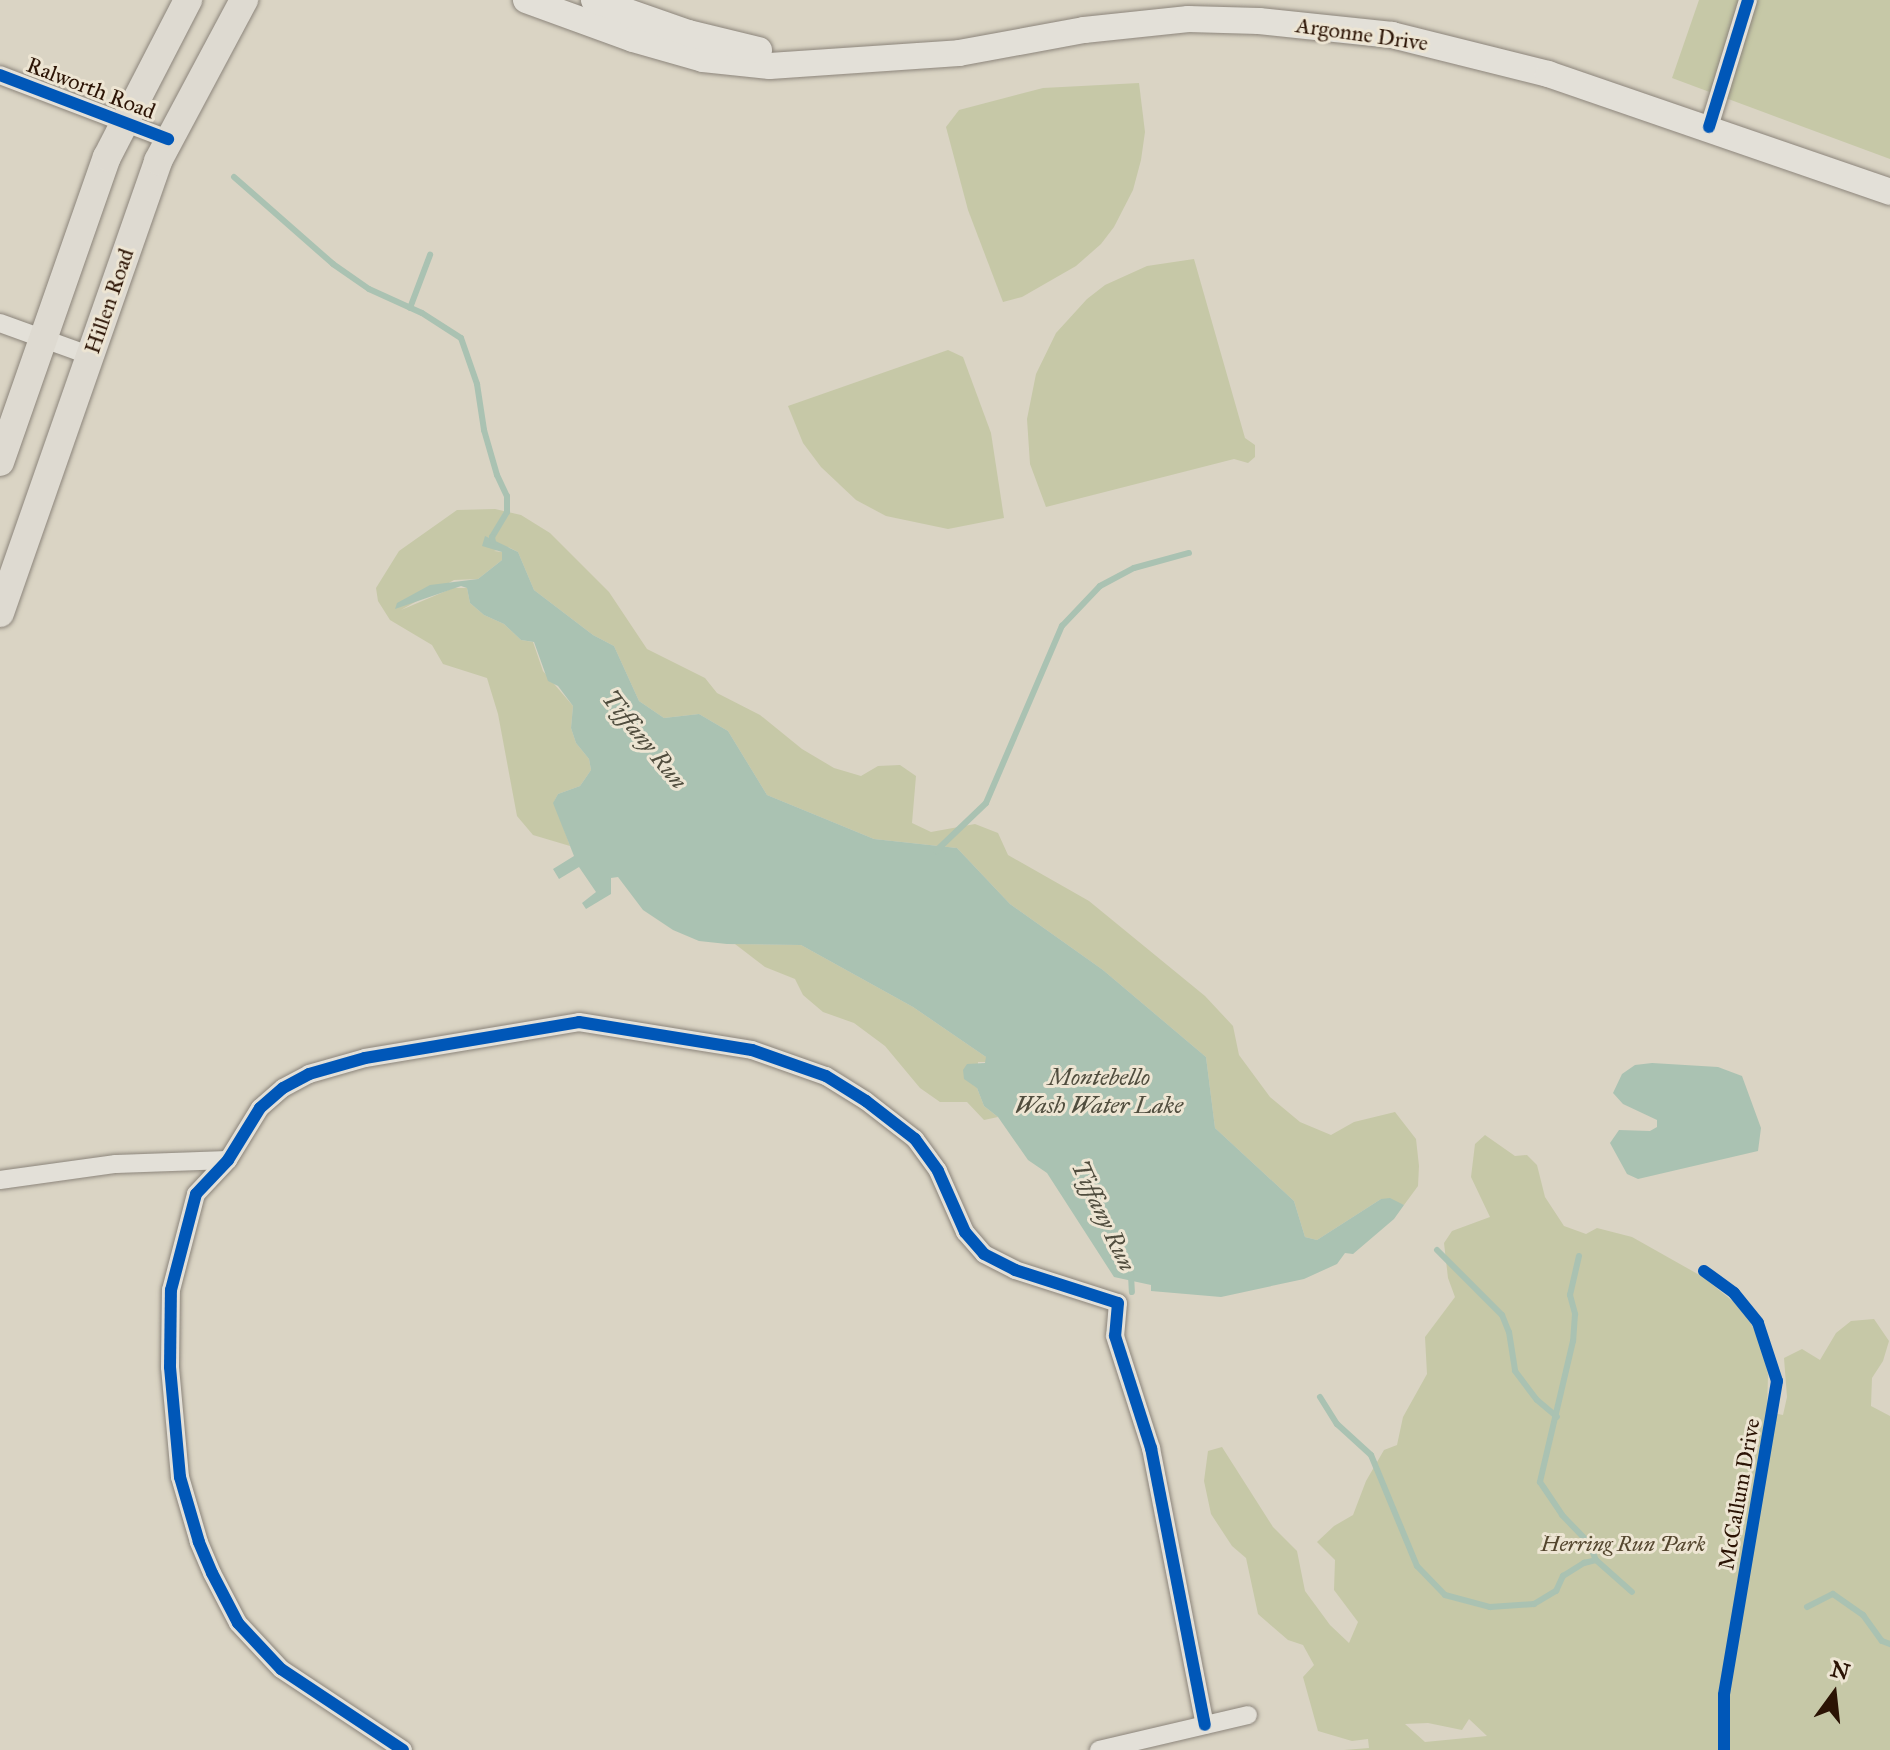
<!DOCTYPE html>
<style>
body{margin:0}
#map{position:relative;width:1890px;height:1750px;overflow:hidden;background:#dad4c4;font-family:"IM FELL Great Primer",serif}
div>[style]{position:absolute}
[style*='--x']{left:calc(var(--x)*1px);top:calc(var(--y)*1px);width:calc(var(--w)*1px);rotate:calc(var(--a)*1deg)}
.green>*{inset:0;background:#c6c8a7}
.water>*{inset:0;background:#aac2b2}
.stream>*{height:6px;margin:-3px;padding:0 3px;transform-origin:3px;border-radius:3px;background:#aac2b2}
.roads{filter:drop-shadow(0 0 2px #8c857b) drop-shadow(0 0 2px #8c857b)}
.street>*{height:18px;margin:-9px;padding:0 9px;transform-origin:9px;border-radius:9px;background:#e3e0d8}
.secondary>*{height:26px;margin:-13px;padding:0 13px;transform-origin:13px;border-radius:13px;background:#e3e0d8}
.primary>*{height:28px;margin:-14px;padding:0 14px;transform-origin:14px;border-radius:14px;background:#dedad1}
.cycleway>*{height:12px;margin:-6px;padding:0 6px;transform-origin:6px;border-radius:6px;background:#0057b8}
span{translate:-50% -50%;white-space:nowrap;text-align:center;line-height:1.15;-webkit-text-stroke:6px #ede5d3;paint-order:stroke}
.street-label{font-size:22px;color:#2b1304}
.park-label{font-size:22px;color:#54462e;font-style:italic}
.water-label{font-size:24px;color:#504d3e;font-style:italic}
.north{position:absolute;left:1794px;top:1654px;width:80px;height:80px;-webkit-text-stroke:6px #ede5d3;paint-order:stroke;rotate:15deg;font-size:22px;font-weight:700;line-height:32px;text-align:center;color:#2b1304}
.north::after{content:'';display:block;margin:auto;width:28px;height:36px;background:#2b1304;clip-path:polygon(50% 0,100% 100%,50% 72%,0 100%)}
</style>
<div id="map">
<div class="green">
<i style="clip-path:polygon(1699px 0,1890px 0,1890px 159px,1672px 78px)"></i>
<i style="clip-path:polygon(1139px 83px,1145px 132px,1141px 160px,1133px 190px,1114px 227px,1101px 244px,1076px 266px,1022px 297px,1003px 302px,968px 210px,946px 127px,959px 110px,1043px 88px)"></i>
<i style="clip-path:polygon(1194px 259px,1245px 438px,1255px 445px,1255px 457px,1248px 463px,1234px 459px,1046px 507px,1030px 464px,1027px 419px,1036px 374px,1056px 333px,1087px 299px,1105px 285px,1147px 266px)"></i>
<i style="clip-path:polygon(948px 350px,963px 357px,991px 433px,1004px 518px,948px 529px,886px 516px,856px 500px,821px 467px,803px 443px,788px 406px)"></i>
<i style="clip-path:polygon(495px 509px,521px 515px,550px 533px,609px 592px,647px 649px,705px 678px,717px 693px,760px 715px,802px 749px,834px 768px,861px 776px,878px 766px,900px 765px,916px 776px,912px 823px,931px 832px,975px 824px,998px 833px,1008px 855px,1089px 901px,1205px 996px,1233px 1026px,1239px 1055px,1270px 1097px,1300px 1122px,1331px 1135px,1354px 1122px,1395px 1112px,1416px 1139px,1419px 1166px,1418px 1186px,1404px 1205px,1381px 1199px,1317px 1240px,1305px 1237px,1294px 1201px,1215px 1128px,1206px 1057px,1103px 970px,1010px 904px,957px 848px,874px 839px,767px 795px,728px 731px,699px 714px,664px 718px,639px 701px,614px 646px,593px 635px,534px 590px,518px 552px,508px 547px,494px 551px,502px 552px,502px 560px,478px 579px,454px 580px,401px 610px,453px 588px,467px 588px,470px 603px,484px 615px,504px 624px,521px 640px,533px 642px,543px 671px,573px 706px,571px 728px,576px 743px,589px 759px,591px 770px,580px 786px,558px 794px,554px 802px,570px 846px,533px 835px,517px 816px,498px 714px,487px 678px,443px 664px,432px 645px,390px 620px,378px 601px,376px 588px,399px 551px,457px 510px)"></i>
<i style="clip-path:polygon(735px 944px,801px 945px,913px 1007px,986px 1057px,987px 1062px,978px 1062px,977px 1088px,984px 1106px,998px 1117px,984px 1120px,967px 1102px,940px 1102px,920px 1088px,885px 1046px,854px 1023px,823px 1012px,803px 995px,795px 979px,765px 967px)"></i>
<i style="clip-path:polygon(evenodd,1485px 1135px,1515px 1156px,1527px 1155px,1537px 1165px,1545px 1197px,1564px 1226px,1586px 1234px,1597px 1228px,1632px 1237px,1703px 1277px,1735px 1303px,1752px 1325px,1763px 1351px,1768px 1375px,1767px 1412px,1783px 1415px,1787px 1397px,1784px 1358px,1802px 1349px,1820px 1360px,1836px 1333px,1851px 1321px,1874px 1319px,1889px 1341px,1883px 1361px,1872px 1378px,1871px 1406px,1890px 1416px,1890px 1750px,1344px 1750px,1369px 1748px,1368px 1739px,1352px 1741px,1318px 1731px,1303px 1677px,1314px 1665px,1303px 1645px,1288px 1640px,1258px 1614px,1246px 1558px,1232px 1546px,1211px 1514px,1204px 1481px,1208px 1451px,1222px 1447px,1273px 1527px,1297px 1551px,1305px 1591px,1330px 1625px,1349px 1643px,1358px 1622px,1334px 1590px,1335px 1560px,1317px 1542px,1334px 1526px,1353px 1515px,1366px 1481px,1384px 1450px,1397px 1445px,1403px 1417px,1427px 1374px,1425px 1337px,1455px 1297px,1448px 1278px,1444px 1243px,1452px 1231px,1490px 1217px,1471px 1177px,1475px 1144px,1485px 1135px,1469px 1719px,1487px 1736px,1425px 1742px,1405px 1724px,1428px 1723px,1462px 1730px,1469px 1719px)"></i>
</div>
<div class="water">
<i style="clip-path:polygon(485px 536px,518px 552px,534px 590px,593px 635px,614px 646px,639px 701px,664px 718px,699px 714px,728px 731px,767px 795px,874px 839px,957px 848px,1010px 904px,1103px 970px,1206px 1057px,1215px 1128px,1294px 1201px,1305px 1237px,1317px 1240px,1381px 1199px,1390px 1198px,1404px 1205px,1394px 1219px,1353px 1254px,1345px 1253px,1337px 1264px,1304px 1279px,1221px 1297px,1151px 1291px,1151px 1285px,1114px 1277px,1047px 1173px,1028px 1160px,998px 1117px,984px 1106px,977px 1088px,964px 1079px,963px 1070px,967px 1064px,985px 1063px,986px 1057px,913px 1007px,801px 945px,727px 944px,699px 941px,673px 930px,643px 910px,618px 877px,611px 878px,611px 894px,586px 909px,582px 903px,596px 892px,579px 867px,559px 879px,553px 869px,574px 856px,553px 803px,558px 794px,580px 786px,591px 770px,589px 759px,576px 743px,571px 728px,573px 706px,558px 686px,548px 681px,534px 642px,521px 640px,504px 624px,484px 615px,470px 603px,467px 588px,461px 586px,395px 609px,397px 603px,430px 585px,478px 579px,497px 564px,502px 560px,502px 552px,482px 546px)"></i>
<i style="clip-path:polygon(1652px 1063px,1718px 1067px,1742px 1076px,1761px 1128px,1758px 1151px,1638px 1179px,1627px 1174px,1610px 1143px,1619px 1130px,1650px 1131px,1657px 1127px,1657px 1120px,1623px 1104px,1613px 1093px,1622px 1074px,1635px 1065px)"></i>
</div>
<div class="stream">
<i style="--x:234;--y:177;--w:132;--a:41.3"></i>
<i style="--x:333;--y:264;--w:44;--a:34.8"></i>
<i style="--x:369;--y:289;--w:58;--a:24.4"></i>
<i style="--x:422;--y:313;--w:46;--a:32.7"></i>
<i style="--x:461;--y:338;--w:49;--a:70.8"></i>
<i style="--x:477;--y:384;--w:47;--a:81.3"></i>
<i style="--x:484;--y:430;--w:47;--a:73.9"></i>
<i style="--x:497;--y:475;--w:23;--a:65"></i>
<i style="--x:507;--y:496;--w:16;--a:90"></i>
<i style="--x:507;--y:512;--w:29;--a:121"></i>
<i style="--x:492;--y:537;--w:5;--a:79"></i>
<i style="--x:410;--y:308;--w:57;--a:-69.3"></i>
<i style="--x:936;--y:851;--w:69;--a:-43.8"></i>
<i style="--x:986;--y:803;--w:193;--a:-66.8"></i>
<i style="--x:1062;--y:626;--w:55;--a:-46.5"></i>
<i style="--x:1100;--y:586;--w:38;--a:-28"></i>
<i style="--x:1134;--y:568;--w:57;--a:-15.3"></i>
<i style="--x:1437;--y:1250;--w:92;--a:45"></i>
<i style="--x:1502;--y:1315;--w:18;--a:68"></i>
<i style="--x:1509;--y:1332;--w:39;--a:81"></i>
<i style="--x:1515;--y:1371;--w:36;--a:53"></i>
<i style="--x:1537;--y:1400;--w:26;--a:40"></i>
<i style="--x:1579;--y:1256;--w:40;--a:103"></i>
<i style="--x:1570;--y:1295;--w:20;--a:75"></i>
<i style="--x:1575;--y:1314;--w:27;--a:94"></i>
<i style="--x:1573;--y:1341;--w:145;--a:103.2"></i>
<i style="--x:1540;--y:1482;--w:40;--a:56"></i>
<i style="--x:1562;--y:1515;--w:39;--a:46"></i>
<i style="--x:1589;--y:1543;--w:18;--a:68"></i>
<i style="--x:1596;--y:1560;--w:48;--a:41.6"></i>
<i style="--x:1131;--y:1275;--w:17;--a:87"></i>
<i style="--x:1320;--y:1397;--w:32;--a:58"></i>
<i style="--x:1337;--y:1424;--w:46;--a:42.4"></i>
<i style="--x:1371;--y:1455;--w:120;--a:67.5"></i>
<i style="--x:1417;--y:1566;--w:40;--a:46"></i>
<i style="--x:1445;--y:1595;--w:47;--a:14.9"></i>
<i style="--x:1490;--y:1607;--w:44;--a:-3.9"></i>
<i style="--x:1534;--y:1604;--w:26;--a:-31"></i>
<i style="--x:1556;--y:1591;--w:17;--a:-65"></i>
<i style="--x:1563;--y:1576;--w:25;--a:-32"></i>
<i style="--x:1584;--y:1563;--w:12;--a:-14"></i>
<i style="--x:1807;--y:1607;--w:29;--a:-27"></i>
<i style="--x:1833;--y:1594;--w:37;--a:35"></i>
<i style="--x:1863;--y:1615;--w:32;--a:54"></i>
<i style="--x:1882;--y:1641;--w:9;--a:21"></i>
</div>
<div class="roads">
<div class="street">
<i style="--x:0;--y:75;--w:180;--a:20.9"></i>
<i style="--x:1709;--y:127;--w:133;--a:-72.9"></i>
<i style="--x:0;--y:323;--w:97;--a:19.9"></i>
<i style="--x:0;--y:1180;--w:117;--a:-7.9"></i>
<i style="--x:116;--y:1164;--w:112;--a:-2"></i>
<i style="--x:403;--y:1750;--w:146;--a:-146.4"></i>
<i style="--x:281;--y:1669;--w:63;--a:-133.1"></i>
<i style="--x:238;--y:1623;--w:56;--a:-117.5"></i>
<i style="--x:212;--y:1573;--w:34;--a:-113"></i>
<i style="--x:199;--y:1542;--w:68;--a:-106.3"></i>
<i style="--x:180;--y:1477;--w:110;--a:-95.2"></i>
<i style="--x:170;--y:1367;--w:77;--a:-89.3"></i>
<i style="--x:171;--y:1290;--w:99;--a:-75.4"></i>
<i style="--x:196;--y:1194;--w:47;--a:-46.7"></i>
<i style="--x:228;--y:1160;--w:61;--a:-58.4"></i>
<i style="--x:260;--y:1108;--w:30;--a:-41"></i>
<i style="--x:283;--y:1088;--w:30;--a:-28"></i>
<i style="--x:309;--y:1074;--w:58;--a:-15.9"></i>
<i style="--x:365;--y:1058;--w:217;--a:-9.5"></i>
<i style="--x:579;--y:1022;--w:175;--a:9.2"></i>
<i style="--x:752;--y:1050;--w:78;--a:19.4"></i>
<i style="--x:826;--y:1076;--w:47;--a:32"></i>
<i style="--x:866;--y:1101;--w:62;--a:37.8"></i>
<i style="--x:915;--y:1139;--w:39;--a:54"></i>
<i style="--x:938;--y:1171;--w:67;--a:66.1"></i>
<i style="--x:965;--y:1232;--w:29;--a:49"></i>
<i style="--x:984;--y:1254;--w:35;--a:27"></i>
<i style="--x:1015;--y:1270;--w:108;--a:17.8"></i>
<i style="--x:1118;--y:1303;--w:33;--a:95"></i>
<i style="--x:1115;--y:1336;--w:118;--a:72.2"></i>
<i style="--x:1151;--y:1448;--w:282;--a:79"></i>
<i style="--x:1099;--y:1750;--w:153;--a:-13.2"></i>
</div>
<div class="secondary">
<i style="--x:526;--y:0;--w:114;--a:20"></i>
<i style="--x:633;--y:39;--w:73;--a:15.9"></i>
<i style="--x:703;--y:59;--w:67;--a:6"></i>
<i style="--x:770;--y:66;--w:189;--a:-3.9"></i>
<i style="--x:959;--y:53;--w:127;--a:-10.4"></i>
<i style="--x:1084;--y:30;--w:105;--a:-6"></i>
<i style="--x:1188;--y:19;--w:71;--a:1.6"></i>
<i style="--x:1259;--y:21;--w:134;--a:6"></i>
<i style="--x:1392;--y:35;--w:161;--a:14"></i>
<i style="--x:1548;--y:74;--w:362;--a:19"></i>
<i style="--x:594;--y:0;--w:100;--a:19.3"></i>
<i style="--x:688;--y:33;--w:73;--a:13.5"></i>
</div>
<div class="primary">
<i style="--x:0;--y:462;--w:323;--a:-70.7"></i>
<i style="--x:107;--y:157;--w:177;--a:-62.7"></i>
<i style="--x:0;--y:613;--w:479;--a:-70.7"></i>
<i style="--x:158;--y:161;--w:183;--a:-61.9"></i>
</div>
</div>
<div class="cycleway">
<i style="--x:0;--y:75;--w:180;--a:20.9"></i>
<i style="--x:1709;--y:127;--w:133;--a:-72.9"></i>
<i style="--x:1704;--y:1271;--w:37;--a:36"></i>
<i style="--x:1734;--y:1293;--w:38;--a:51"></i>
<i style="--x:1758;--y:1323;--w:61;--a:71.9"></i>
<i style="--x:1777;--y:1381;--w:318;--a:99.6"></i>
<i style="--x:1724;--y:1695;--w:55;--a:90"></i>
<i style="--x:403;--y:1750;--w:146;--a:-146.4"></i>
<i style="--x:281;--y:1669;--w:63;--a:-133.1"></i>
<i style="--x:238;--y:1623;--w:56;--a:-117.5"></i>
<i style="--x:212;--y:1573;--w:34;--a:-113"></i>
<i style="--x:199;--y:1542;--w:68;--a:-106.3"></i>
<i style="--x:180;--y:1477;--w:110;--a:-95.2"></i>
<i style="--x:170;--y:1367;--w:77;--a:-89.3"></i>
<i style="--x:171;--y:1290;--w:99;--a:-75.4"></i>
<i style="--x:196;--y:1194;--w:47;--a:-46.7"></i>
<i style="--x:228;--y:1160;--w:61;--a:-58.4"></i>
<i style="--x:260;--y:1108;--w:30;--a:-41"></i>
<i style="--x:283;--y:1088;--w:30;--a:-28"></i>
<i style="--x:309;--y:1074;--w:58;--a:-15.9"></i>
<i style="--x:365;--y:1058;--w:217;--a:-9.5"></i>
<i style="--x:579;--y:1022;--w:175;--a:9.2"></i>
<i style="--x:752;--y:1050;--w:78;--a:19.4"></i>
<i style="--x:826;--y:1076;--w:47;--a:32"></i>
<i style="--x:866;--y:1101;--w:62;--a:37.8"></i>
<i style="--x:915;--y:1139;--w:39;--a:54"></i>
<i style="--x:938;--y:1171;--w:67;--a:66.1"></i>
<i style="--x:965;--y:1232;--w:29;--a:49"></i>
<i style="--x:984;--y:1254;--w:35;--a:27"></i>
<i style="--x:1015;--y:1270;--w:108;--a:17.8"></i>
<i style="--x:1118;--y:1303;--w:33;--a:95"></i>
<i style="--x:1115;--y:1336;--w:118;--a:72.2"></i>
<i style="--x:1151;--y:1448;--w:282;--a:79"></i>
</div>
<div class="street-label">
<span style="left:1362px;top:34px;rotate:8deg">Argonne Drive</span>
<span style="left:91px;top:88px;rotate:21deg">Ralworth Road</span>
<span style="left:109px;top:301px;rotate:-71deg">Hillen Road</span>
<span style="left:1739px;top:1494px;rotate:-80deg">McCallum Drive</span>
</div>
<div class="park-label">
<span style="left:1623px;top:1544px">Herring Run Park</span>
</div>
<div class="water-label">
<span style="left:644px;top:740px;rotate:51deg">Tiffany Run</span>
<span style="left:1099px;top:1092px">Montebello<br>Wash Water Lake</span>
<span style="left:1103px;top:1216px;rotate:65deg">Tiffany Run</span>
</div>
<div class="north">N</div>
</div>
